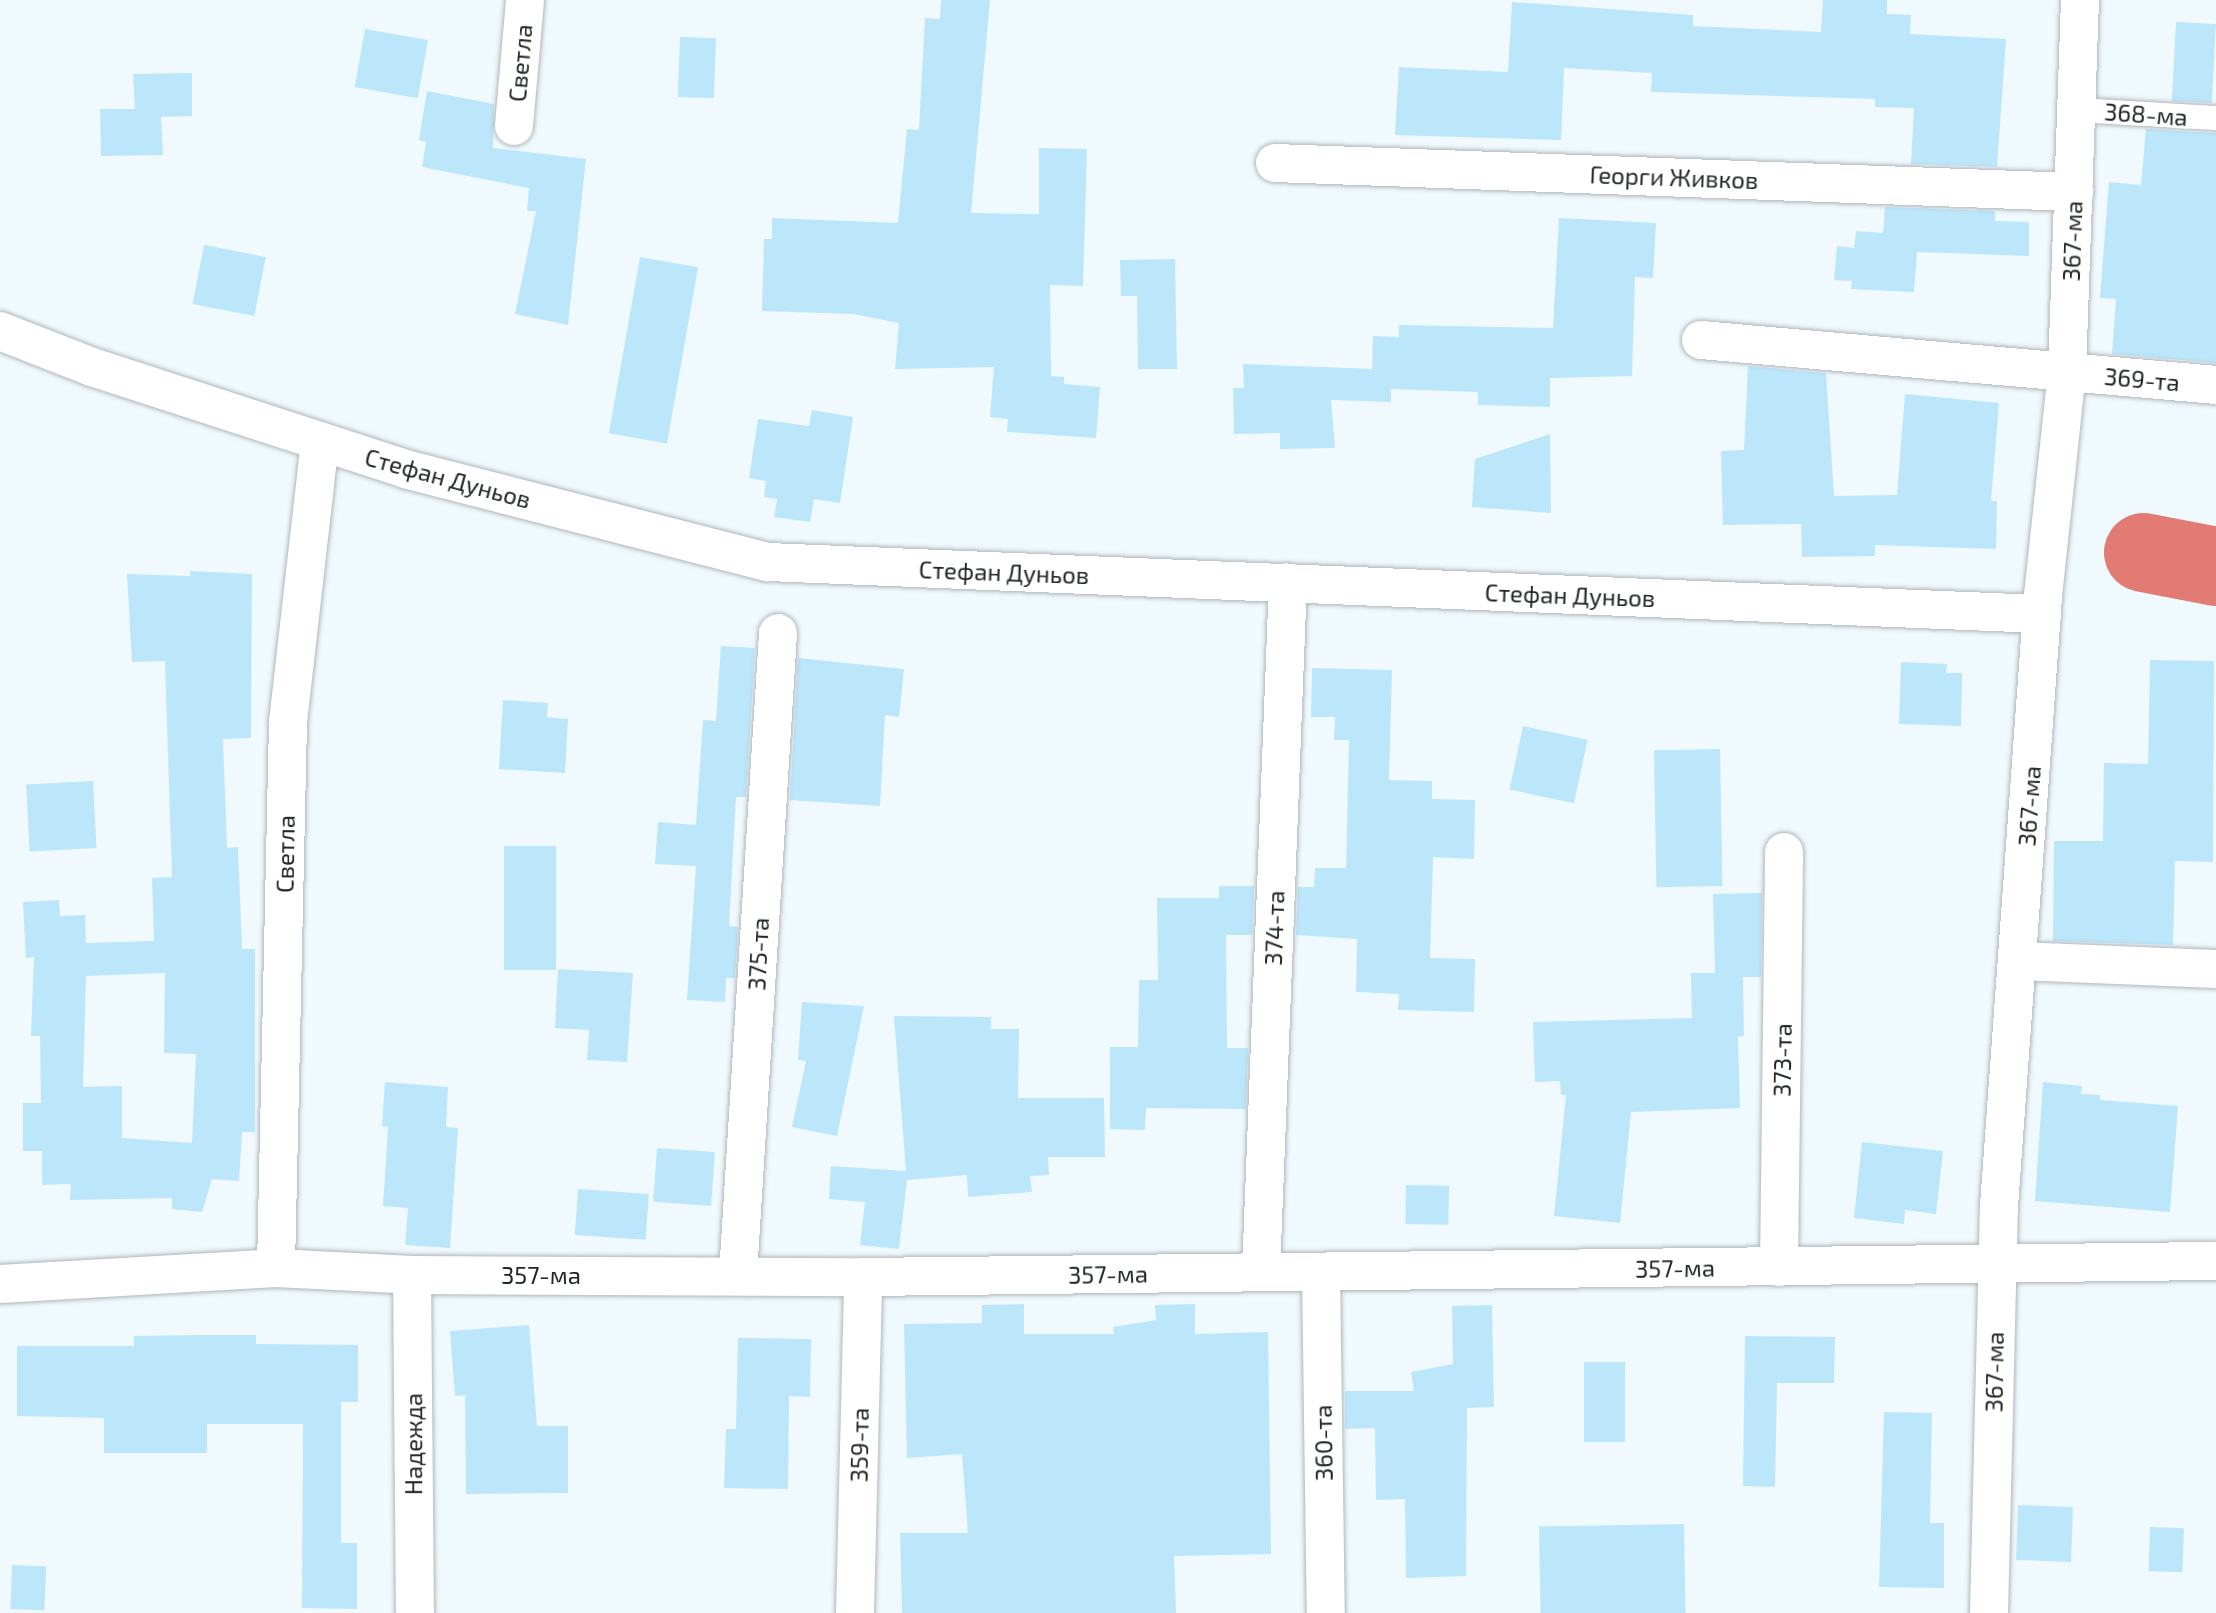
<!DOCTYPE html>
<meta charset="utf-8">
<style>
body{margin:0}
#map{position:relative;width:2216px;height:1613px;overflow:hidden;background:#f0f9fd;font-family:"Exo 2",sans-serif}
div>[style]{position:absolute}
[style*='--x']{left:calc(var(--x)*1px);top:calc(var(--y)*1px);width:calc(var(--w)*1px);rotate:calc(var(--a)*1deg)}
.river>*{height:79px;margin:-39.5px;padding:0 39.5px;transform-origin:39.5px;border-radius:39.5px;background:#e37b75}
.building>*{inset:0;background:#bce6fa;transform-origin:0 0}
.roads{filter:drop-shadow(0 0 2px #afb7bb) drop-shadow(0 0 2px #afb7bb)}
.service>*{height:24px;margin:-12px;padding:0 12px;transform-origin:12px;border-radius:12px;background:#fff}
.minor>*{height:38px;margin:-19px;padding:0 19px;transform-origin:19px;border-radius:19px;background:#fff}
span{translate:-50% -50%;white-space:nowrap;text-align:center;line-height:1.15;-webkit-text-stroke:5px #fff;paint-order:stroke}
.street-label{font-size:24px;color:#202425}
</style>
<div id="map">
<div class="river">
<i style="--x:2143;--y:552;--w:74;--a:10.9"></i>
</div>
<div class="building">
<i style="clip-path:polygon(941px 0,990px 0,971px 213px,1039px 214px,1039px 148px,1087px 149px,1083px 286px,1050px 285px,1051px 376px,1064px 377px,1064px 384px,1100px 387px,1096px 438px,1007px 432px,1008px 419px,990px 417px,994px 367px,895px 369px,899px 323px,853px 314px,762px 311px,764px 239px,772px 239px,772px 218px,898px 223px,907px 129px,919px 130px,925px 18px,940px 19px)"></i>
<i style="clip-path:polygon(1823px 0,1887px 0,1887px 14px,1911px 15px,1910px 34px,2006px 39px,1997px 167px,1911px 164px,1914px 108px,1875px 107px,1875px 99px,1651px 92px,1652px 73px,1564px 68px,1561px 140px,1395px 135px,1399px 67px,1508px 72px,1512px 2px,1693px 15px,1693px 26px,1821px 32px)"></i>
<i style="left:2176px;top:22px;width:40px;height:79px;rotate:3deg"></i>
<i style="left:365px;top:29px;width:64px;height:59px;rotate:10deg"></i>
<i style="left:680px;top:37px;width:36px;height:60px;rotate:2deg"></i>
<i style="clip-path:polygon(192px 73px,192px 116px,161px 117px,163px 155px,101px 156px,100px 109px,135px 109px,133px 74px)"></i>
<i style="clip-path:polygon(427px 91px,494px 104px,493px 148px,586px 159px,568px 325px,515px 314px,536px 211px,527px 211px,529px 188px,422px 167px,426px 142px,419px 140px)"></i>
<i style="clip-path:polygon(2146px 129px,2216px 133px,2216px 363px,2112px 354px,2116px 299px,2100px 298px,2109px 182px,2141px 185px)"></i>
<i style="clip-path:polygon(1885px 207px,1995px 211px,1995px 221px,2029px 222px,2029px 256px,1917px 252px,1914px 292px,1851px 289px,1852px 281px,1834px 280px,1837px 246px,1854px 248px,1856px 231px,1883px 233px)"></i>
<i style="clip-path:polygon(1559px 218px,1656px 223px,1653px 278px,1635px 277px,1632px 376px,1550px 378px,1550px 407px,1478px 405px,1478px 392px,1391px 389px,1391px 402px,1331px 400px,1335px 448px,1280px 449px,1280px 433px,1234px 434px,1233px 388px,1244px 388px,1243px 364px,1372px 369px,1373px 336px,1399px 337px,1399px 325px,1553px 328px)"></i>
<i style="left:204px;top:245px;width:63px;height:60px;rotate:11deg"></i>
<i style="left:640px;top:257px;width:59px;height:179px;rotate:10deg"></i>
<i style="clip-path:polygon(1175px 259px,1177px 369px,1138px 369px,1137px 296px,1121px 296px,1120px 260px)"></i>
<i style="clip-path:polygon(1748px 366px,1826px 373px,1834px 496px,1897px 495px,1905px 394px,1999px 403px,1991px 501px,1997px 501px,1996px 549px,1875px 545px,1875px 556px,1802px 557px,1801px 524px,1723px 525px,1721px 451px,1744px 450px)"></i>
<i style="clip-path:polygon(812px 410px,853px 417px,840px 503px,814px 499px,810px 522px,774px 517px,777px 499px,764px 497px,766px 481px,749px 478px,758px 419px,809px 426px)"></i>
<i style="clip-path:polygon(1550px 434px,1551px 513px,1472px 507px,1475px 459px)"></i>
<i style="clip-path:polygon(evenodd,190px 571px,252px 574px,251px 738px,223px 739px,227px 848px,238px 847px,242px 949px,255px 949px,255px 1132px,242px 1132px,239px 1181px,212px 1179px,202px 1212px,172px 1209px,172px 1198px,70px 1200px,71px 1184px,42px 1185px,42px 1151px,23px 1151px,23px 1103px,41px 1103px,40px 1036px,31px 1036px,34px 957px,26px 958px,23px 902px,59px 900px,60px 916px,85px 915px,86px 943px,154px 941px,152px 878px,172px 877px,165px 661px,132px 662px,127px 574px,190px 576px,190px 571px,165px 973px,164px 1053px,196px 1054px,192px 1143px,122px 1138px,122px 1086px,83px 1087px,86px 976px,165px 973px)"></i>
<i style="clip-path:polygon(721px 646px,755px 648px,746px 797px,736px 797px,729px 926px,738px 927px,735px 978px,726px 978px,725px 1002px,687px 1000px,696px 866px,655px 864px,658px 822px,696px 825px,703px 720px,716px 721px)"></i>
<i style="clip-path:polygon(798px 658px,904px 669px,899px 717px,885px 715px,880px 806px,790px 800px)"></i>
<i style="clip-path:polygon(2150px 660px,2214px 661px,2213px 862px,2175px 861px,2173px 945px,2053px 941px,2054px 841px,2103px 841px,2104px 763px,2148px 764px)"></i>
<i style="clip-path:polygon(1901px 662px,1947px 664px,1946px 673px,1962px 673px,1961px 726px,1899px 724px)"></i>
<i style="clip-path:polygon(1312px 668px,1392px 670px,1389px 780px,1432px 781px,1432px 799px,1475px 800px,1474px 859px,1433px 857px,1430px 958px,1475px 959px,1474px 1012px,1398px 1010px,1399px 994px,1356px 992px,1357px 939px,1296px 935px,1298px 887px,1314px 887px,1315px 868px,1346px 868px,1349px 740px,1334px 740px,1335px 717px,1311px 717px)"></i>
<i style="clip-path:polygon(503px 700px,548px 703px,547px 717px,568px 719px,565px 773px,499px 769px)"></i>
<i style="left:1523px;top:726px;width:66px;height:65px;rotate:12deg"></i>
<i style="left:1720px;top:749px;width:137px;height:66px;rotate:89deg"></i>
<i style="left:93px;top:781px;width:67px;height:67px;rotate:87deg"></i>
<i style="left:556px;top:846px;width:124px;height:52px;rotate:90deg"></i>
<i style="clip-path:polygon(1219px 886px,1254px 886px,1252px 935px,1226px 935px,1227px 1048px,1248px 1048px,1246px 1109px,1146px 1108px,1145px 1130px,1110px 1129px,1110px 1047px,1138px 1047px,1139px 980px,1158px 980px,1157px 898px,1219px 898px)"></i>
<i style="clip-path:polygon(1762px 893px,1761px 977px,1743px 977px,1744px 1036px,1738px 1037px,1740px 1108px,1631px 1112px,1620px 1223px,1554px 1216px,1566px 1095px,1561px 1095px,1560px 1081px,1535px 1082px,1533px 1022px,1692px 1018px,1691px 973px,1715px 973px,1713px 894px)"></i>
<i style="clip-path:polygon(558px 969px,633px 973px,627px 1062px,587px 1060px,589px 1030px,555px 1028px)"></i>
<i style="clip-path:polygon(802px 1002px,864px 1006px,837px 1136px,792px 1127px,806px 1061px,798px 1060px)"></i>
<i style="clip-path:polygon(894px 1016px,991px 1017px,991px 1029px,1019px 1029px,1018px 1098px,1104px 1098px,1105px 1157px,1048px 1157px,1049px 1175px,1030px 1176px,1032px 1192px,968px 1197px,967px 1175px,907px 1180px,899px 1249px,860px 1245px,865px 1202px,829px 1199px,831px 1166px,906px 1171px)"></i>
<i style="clip-path:polygon(385px 1082px,448px 1087px,446px 1127px,458px 1128px,450px 1248px,405px 1245px,408px 1208px,383px 1206px,388px 1127px,382px 1126px)"></i>
<i style="clip-path:polygon(2043px 1082px,2082px 1086px,2081px 1094px,2100px 1095px,2100px 1100px,2178px 1106px,2170px 1212px,2035px 1201px)"></i>
<i style="clip-path:polygon(1862px 1142px,1943px 1151px,1936px 1214px,1905px 1210px,1904px 1224px,1854px 1218px)"></i>
<i style="left:657px;top:1148px;width:58px;height:54px;rotate:4deg"></i>
<i style="left:1406px;top:1185px;width:43px;height:39px;rotate:1deg"></i>
<i style="left:578px;top:1189px;width:71px;height:46px;rotate:4deg"></i>
<i style="clip-path:polygon(1024px 1304px,1024px 1334px,1114px 1334px,1113px 1327px,1156px 1320px,1155px 1305px,1195px 1304px,1195px 1334px,1268px 1332px,1271px 1554px,1174px 1556px,1176px 1613px,902px 1613px,900px 1533px,968px 1533px,962px 1454px,907px 1458px,904px 1324px,982px 1323px,982px 1305px)"></i>
<i style="clip-path:polygon(1492px 1305px,1494px 1407px,1467px 1408px,1466px 1576px,1406px 1578px,1405px 1499px,1376px 1500px,1375px 1428px,1345px 1429px,1345px 1391px,1414px 1391px,1411px 1372px,1453px 1364px,1452px 1306px)"></i>
<i style="clip-path:polygon(529px 1325px,537px 1426px,568px 1426px,568px 1493px,466px 1494px,465px 1395px,455px 1396px,450px 1331px)"></i>
<i style="clip-path:polygon(199px 1335px,256px 1335px,256px 1344px,358px 1345px,358px 1402px,341px 1402px,341px 1543px,357px 1543px,357px 1609px,302px 1608px,303px 1424px,207px 1424px,207px 1453px,104px 1453px,104px 1418px,17px 1416px,17px 1346px,134px 1346px,134px 1336px)"></i>
<i style="clip-path:polygon(1745px 1336px,1835px 1337px,1834px 1383px,1777px 1383px,1775px 1487px,1743px 1486px)"></i>
<i style="clip-path:polygon(738px 1338px,811px 1339px,810px 1397px,789px 1396px,788px 1489px,724px 1488px,726px 1429px,736px 1429px)"></i>
<i style="left:1584px;top:1362px;width:41px;height:80px"></i>
<i style="clip-path:polygon(1884px 1412px,1932px 1413px,1930px 1523px,1944px 1523px,1944px 1588px,1879px 1587px)"></i>
<i style="left:2018px;top:1505px;width:55px;height:55px;rotate:2deg"></i>
<i style="left:1684px;top:1524px;width:89px;height:145px;rotate:89deg"></i>
<i style="left:2150px;top:1527px;width:34px;height:44px;rotate:2deg"></i>
<i style="left:12px;top:1565px;width:34px;height:44px;rotate:2deg"></i>
</div>
<div class="roads">
<div class="service">
<i style="--x:2076;--y:110;--w:140;--a:3.3"></i>
</div>
<div class="minor">
<i style="--x:514;--y:126;--w:126;--a:-85"></i>
<i style="--x:1275;--y:163;--w:800;--a:2.08"></i>
<i style="--x:0;--y:331;--w:99;--a:21.4"></i>
<i style="--x:92;--y:367;--w:329;--a:18"></i>
<i style="--x:405;--y:469;--w:375;--a:14.4"></i>
<i style="--x:768;--y:562;--w:1275;--a:2.34"></i>
<i style="--x:1701;--y:340;--w:517;--a:4.99"></i>
<i style="--x:2018;--y:961;--w:198;--a:2.3"></i>
<i style="--x:1779;--y:1267;--w:415;--a:-89.3"></i>
<i style="--x:276;--y:1268;--w:546;--a:-88.74"></i>
<i style="--x:288;--y:722;--w:282;--a:-83.5"></i>
<i style="--x:1261;--y:1272;--w:690;--a:-87.76"></i>
<i style="--x:1321;--y:1272;--w:341;--a:89.2"></i>
<i style="--x:412;--y:1275;--w:338;--a:89.5"></i>
<i style="--x:738;--y:1275;--w:643;--a:-86.43"></i>
<i style="--x:0;--y:1284;--w:276;--a:-3.3"></i>
<i style="--x:276;--y:1268;--w:136;--a:2.9"></i>
<i style="--x:412;--y:1275;--w:451;--a:0.3"></i>
<i style="--x:863;--y:1277;--w:1353;--a:-0.68"></i>
<i style="--x:855;--y:1613;--w:336;--a:-88.6"></i>
<i style="--x:1989;--y:1613;--w:407;--a:-88.6"></i>
<i style="--x:1999;--y:1206;--w:612;--a:-85.87"></i>
<i style="--x:2043;--y:596;--w:225;--a:-83.9"></i>
<i style="--x:2067;--y:372;--w:372;--a:-88"></i>
</div>
</div>
<div class="street-label">
<span style="left:520px;top:63px;rotate:-85deg">Светла</span>
<span style="left:2146px;top:114px;rotate:4deg">368-ма</span>
<span style="left:1674px;top:177px;rotate:2deg">Георги Живков</span>
<span style="left:2072px;top:241px;rotate:-88deg">367-ма</span>
<span style="left:2142px;top:379px;rotate:5deg">369-та</span>
<span style="left:448px;top:478px;rotate:15deg">Стефан Дуньов</span>
<span style="left:1004px;top:572px;rotate:2deg">Стефан Дуньов</span>
<span style="left:1570px;top:595px;rotate:2deg">Стефан Дуньов</span>
<span style="left:2029px;top:806px;rotate:-86deg">367-ма</span>
<span style="left:285px;top:854px;rotate:-89deg">Светла</span>
<span style="left:1274px;top:928px;rotate:-88deg">374-та</span>
<span style="left:758px;top:954px;rotate:-87deg">375-та</span>
<span style="left:1782px;top:1060px;rotate:-89deg">373-та</span>
<span style="left:1675px;top:1268px;rotate:-1deg">357-ма</span>
<span style="left:1108px;top:1274px;rotate:-1deg">357-ма</span>
<span style="left:541px;top:1275px">357-ма</span>
<span style="left:1994px;top:1372px;rotate:-89deg">367-ма</span>
<span style="left:1323px;top:1443px;rotate:-91deg">360-та</span>
<span style="left:413px;top:1444px;rotate:-90deg">Надежда</span>
<span style="left:859px;top:1445px;rotate:-89deg">359-та</span>
</div>
</div>
